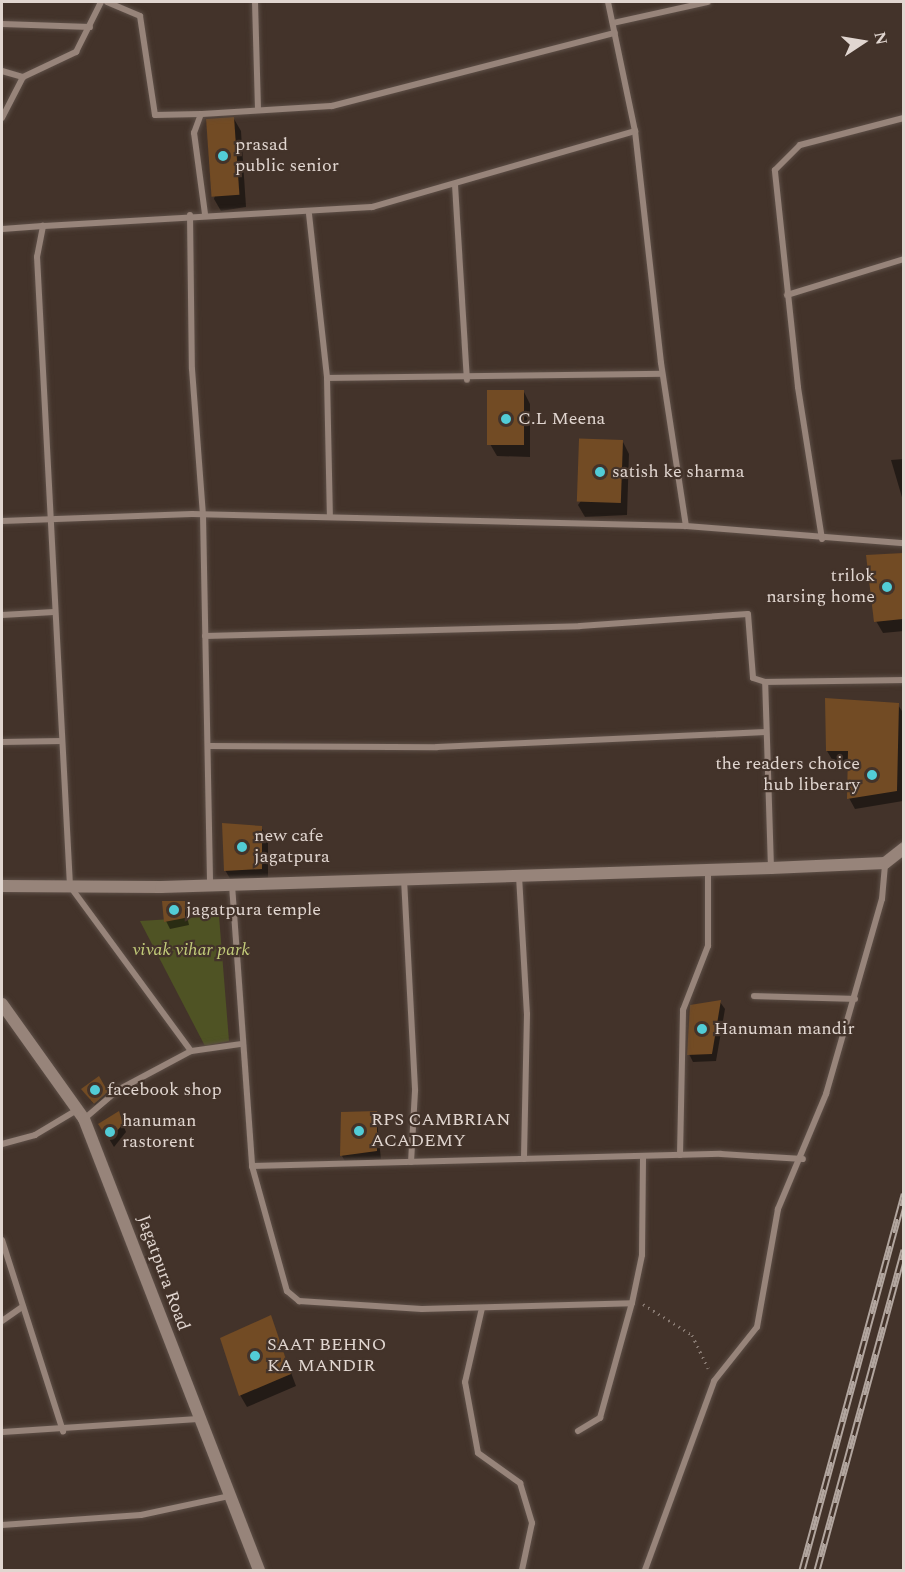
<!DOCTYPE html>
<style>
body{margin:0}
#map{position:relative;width:905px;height:1572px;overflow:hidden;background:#43332a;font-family:Spectral,serif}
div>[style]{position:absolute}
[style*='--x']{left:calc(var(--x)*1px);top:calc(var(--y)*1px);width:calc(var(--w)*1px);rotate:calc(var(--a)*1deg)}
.green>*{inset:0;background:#4f5324}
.shadow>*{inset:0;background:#0007}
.building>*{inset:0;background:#724b24;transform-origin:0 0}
.path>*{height:3px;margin-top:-1.5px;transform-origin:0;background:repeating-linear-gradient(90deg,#867870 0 1.5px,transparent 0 6px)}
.roads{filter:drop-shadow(0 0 2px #5d4f47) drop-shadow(0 0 2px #5d4f47)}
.street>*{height:6px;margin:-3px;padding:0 3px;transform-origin:3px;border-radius:3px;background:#97847a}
.secondary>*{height:12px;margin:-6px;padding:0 6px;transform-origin:6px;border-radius:6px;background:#97847a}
.rail>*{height:7px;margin-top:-3.5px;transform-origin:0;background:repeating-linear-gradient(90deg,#43332a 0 14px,#b2a69f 0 28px);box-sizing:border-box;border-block:2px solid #b2a69f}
.dots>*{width:16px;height:16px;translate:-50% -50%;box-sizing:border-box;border:3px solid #43332a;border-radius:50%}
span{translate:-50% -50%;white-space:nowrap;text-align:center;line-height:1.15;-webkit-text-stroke:4.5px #43332a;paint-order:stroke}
.poi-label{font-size:18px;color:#e1d6d0}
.left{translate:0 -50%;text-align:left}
.right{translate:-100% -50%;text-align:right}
.park-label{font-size:18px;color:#c2cb79;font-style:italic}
.street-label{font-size:18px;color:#e1d6d0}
.frame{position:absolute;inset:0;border:3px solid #e1d6d0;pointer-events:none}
.north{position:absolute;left:833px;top:12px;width:60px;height:60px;-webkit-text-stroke:4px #43332a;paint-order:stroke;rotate:78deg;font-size:16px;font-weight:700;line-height:24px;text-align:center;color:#e1d6d0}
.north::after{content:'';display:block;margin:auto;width:21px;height:27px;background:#e1d6d0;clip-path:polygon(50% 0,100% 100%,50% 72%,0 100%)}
</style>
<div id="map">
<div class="green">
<i style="clip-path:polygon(219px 916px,229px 1041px,205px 1046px,140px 921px)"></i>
</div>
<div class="shadow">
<i style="clip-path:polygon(234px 119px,241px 131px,246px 207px,221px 211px,214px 199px)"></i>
<i style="clip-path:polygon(524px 392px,530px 404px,530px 457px,497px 456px,490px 444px)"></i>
<i style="clip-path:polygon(623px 442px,629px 454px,627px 515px,585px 517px,578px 505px)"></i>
<i style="clip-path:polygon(904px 459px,904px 504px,891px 460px)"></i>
<i style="clip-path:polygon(904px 554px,904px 631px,883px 633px,876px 621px,867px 556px)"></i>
<i style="clip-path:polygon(898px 705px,904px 714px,903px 801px,855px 809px,849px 798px,849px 761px,833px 761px,827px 751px)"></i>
<i style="clip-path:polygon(261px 827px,268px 839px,268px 881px,232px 882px,225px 870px)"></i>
<i style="clip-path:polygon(184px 903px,189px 925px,170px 929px,166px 921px)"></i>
<i style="clip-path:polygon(720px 1002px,725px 1009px,716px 1061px,693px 1062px,689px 1054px)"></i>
<i style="clip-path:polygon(98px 1079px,111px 1100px,99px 1111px,83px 1090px)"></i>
<i style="clip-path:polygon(376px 1112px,381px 1159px,346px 1163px,342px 1156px)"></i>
<i style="clip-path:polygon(118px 1113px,126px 1132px,114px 1147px,105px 1132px)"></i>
<i style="clip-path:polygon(270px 1317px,296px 1386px,247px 1407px,240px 1395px)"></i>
</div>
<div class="building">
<i style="left:234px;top:117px;width:78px;height:28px;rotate:86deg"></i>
<i style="left:524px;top:390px;width:55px;height:37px;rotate:90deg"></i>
<i style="left:623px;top:440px;width:63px;height:44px;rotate:92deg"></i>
<i style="clip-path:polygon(903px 553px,903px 619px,874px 622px,866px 555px)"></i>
<i style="clip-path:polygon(825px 698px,899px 703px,897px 791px,847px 799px,848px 751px,826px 751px)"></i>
<i style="clip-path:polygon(222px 823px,262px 826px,262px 869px,224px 871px)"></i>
<i style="clip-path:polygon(162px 901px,185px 901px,185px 918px,164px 922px)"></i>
<i style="clip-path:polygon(721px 1000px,712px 1054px,687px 1055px,690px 1005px)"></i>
<i style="clip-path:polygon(99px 1076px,108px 1092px,94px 1104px,81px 1089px)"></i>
<i style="clip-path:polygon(119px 1111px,123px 1124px,109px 1140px,98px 1124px)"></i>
<i style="clip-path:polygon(377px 1111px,377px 1151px,340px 1156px,341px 1112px)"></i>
<i style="clip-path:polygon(271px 1315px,291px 1374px,239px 1396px,220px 1338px)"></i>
</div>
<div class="path">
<i style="--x:643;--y:1304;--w:58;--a:32.3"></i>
<i style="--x:692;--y:1335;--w:37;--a:64"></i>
</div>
<div class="roads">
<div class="street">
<i style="--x:107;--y:2;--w:36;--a:23"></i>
<i style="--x:140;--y:16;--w:100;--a:81.4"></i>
<i style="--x:155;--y:115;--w:46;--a:-1.2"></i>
<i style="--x:255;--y:2;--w:107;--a:88.4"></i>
<i style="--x:608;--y:2;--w:132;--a:78.2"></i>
<i style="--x:635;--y:131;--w:233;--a:83.6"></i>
<i style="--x:661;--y:363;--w:165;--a:81.3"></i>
<i style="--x:686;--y:526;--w:219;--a:4.5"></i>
<i style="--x:613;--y:23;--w:97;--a:-12.5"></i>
<i style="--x:2;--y:24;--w:88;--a:2"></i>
<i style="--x:2;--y:71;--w:22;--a:16"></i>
<i style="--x:2;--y:118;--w:46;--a:-62.9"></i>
<i style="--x:23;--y:77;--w:59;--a:-25.3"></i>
<i style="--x:76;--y:52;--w:56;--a:-63.4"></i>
<i style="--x:455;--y:185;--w:195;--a:86.5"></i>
<i style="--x:205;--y:214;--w:82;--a:-97.7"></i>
<i style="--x:194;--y:133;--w:20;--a:-70"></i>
<i style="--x:201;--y:114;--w:131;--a:-3.5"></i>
<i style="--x:332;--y:106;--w:292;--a:-14.5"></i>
<i style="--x:309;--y:214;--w:165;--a:83.7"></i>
<i style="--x:327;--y:378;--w:138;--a:88.8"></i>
<i style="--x:190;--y:215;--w:154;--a:89.3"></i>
<i style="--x:192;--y:369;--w:146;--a:85.7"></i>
<i style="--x:203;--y:515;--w:370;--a:88.9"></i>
<i style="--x:2;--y:229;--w:41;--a:-4.2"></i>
<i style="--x:787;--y:295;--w:122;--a:-17.1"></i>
<i style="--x:327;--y:378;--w:335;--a:-0.7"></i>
<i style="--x:2;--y:521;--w:190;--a:-2.1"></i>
<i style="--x:192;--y:514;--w:494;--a:1.4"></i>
<i style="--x:822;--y:539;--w:154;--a:-99"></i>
<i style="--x:798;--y:387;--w:218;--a:-96.1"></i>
<i style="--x:775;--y:170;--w:35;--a:-45"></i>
<i style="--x:800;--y:145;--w:107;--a:-14.6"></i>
<i style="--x:2;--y:615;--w:52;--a:-3.3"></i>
<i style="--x:205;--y:636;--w:375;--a:-1.5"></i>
<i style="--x:580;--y:626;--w:168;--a:-4.1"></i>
<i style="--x:748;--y:614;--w:64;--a:85.5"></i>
<i style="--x:753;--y:678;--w:13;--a:18"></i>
<i style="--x:2;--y:742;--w:60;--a:-1"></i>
<i style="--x:209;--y:746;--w:228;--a:0.3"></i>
<i style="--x:437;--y:747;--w:329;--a:-2.6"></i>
<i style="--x:771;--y:868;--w:186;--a:-91.8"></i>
<i style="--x:765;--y:682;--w:139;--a:-0.8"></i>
<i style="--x:519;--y:876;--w:138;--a:86.7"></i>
<i style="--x:527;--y:1014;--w:145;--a:91.2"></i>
<i style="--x:404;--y:879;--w:212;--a:87"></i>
<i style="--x:415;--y:1091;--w:71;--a:93.2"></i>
<i style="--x:232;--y:885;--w:282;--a:85.9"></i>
<i style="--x:252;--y:1166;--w:469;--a:-1.5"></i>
<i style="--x:721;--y:1154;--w:82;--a:3.5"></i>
<i style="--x:754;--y:996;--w:101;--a:1.7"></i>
<i style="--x:191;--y:1051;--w:205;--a:-126.3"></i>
<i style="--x:70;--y:886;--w:630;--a:-93"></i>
<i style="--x:37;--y:257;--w:32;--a:-79"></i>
<i style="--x:43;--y:226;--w:330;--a:-3.3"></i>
<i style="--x:372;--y:207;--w:274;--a:-16.1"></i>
<i style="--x:84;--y:1119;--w:45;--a:-40.5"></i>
<i style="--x:118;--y:1090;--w:83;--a:-28.1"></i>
<i style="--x:191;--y:1051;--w:50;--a:-8"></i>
<i style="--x:2;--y:1144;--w:34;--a:-15"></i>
<i style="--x:35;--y:1135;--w:49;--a:-30.8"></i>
<i style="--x:680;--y:1155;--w:145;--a:-88.8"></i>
<i style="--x:683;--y:1010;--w:69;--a:-68.7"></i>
<i style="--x:708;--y:946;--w:75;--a:-90"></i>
<i style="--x:252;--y:1166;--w:130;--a:74.4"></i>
<i style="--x:287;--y:1291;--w:16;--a:40"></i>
<i style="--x:299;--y:1301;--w:123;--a:3.7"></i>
<i style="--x:422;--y:1309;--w:210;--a:-1.6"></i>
<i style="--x:2;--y:1240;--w:201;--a:72.3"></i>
<i style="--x:482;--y:1308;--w:76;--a:102.9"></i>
<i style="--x:465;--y:1382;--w:72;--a:79.6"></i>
<i style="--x:478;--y:1453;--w:52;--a:35.5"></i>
<i style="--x:520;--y:1483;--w:42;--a:73.3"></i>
<i style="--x:532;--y:1523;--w:48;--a:102"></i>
<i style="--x:2;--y:1321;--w:24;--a:-35"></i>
<i style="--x:578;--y:1431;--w:26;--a:-31"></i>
<i style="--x:600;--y:1418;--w:119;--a:-74.5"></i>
<i style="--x:632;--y:1303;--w:49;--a:-78.2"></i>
<i style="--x:642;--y:1255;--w:99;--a:-89.4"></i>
<i style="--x:2;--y:1432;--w:197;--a:-3.8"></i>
<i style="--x:2;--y:1525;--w:139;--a:-4.1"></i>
<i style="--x:141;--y:1515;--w:91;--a:-12.1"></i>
<i style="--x:645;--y:1570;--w:201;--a:-69.9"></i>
<i style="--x:714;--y:1381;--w:69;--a:-51.5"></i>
<i style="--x:757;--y:1327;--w:120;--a:-79.9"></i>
<i style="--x:778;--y:1209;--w:125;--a:-67.3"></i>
<i style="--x:826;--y:1094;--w:203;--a:-74"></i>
<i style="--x:882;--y:899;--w:36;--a:-85"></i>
</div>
<div class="secondary">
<i style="--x:2;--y:886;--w:159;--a:0.4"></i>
<i style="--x:161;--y:887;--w:610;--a:-1.78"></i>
<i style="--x:771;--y:868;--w:114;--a:-2.5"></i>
<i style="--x:885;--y:863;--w:24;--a:-38"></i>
<i style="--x:2;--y:1004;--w:141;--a:54.5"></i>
<i style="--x:84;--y:1119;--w:484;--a:68.8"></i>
</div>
</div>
<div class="rail">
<i style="--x:802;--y:1570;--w:390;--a:-74.8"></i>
<i style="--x:817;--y:1570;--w:332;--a:-74.8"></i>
</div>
<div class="dots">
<i style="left:223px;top:156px;background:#52ccd6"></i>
<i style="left:506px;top:419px;background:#52ccd6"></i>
<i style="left:600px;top:472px;background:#52ccd6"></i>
<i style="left:887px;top:587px;background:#52ccd6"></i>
<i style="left:872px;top:775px;background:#52ccd6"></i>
<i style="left:242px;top:847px;background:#52ccd6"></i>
<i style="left:174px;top:910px;background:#52ccd6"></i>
<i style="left:702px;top:1029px;background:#52ccd6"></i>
<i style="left:95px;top:1090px;background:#52ccd6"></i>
<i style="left:359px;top:1131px;background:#52ccd6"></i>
<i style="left:110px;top:1132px;background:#52ccd6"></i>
<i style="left:255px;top:1356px;background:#52ccd6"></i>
</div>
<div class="poi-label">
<span class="left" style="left:235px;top:156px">prasad<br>public senior</span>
<span class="left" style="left:518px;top:419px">C.L Meena</span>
<span class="left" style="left:612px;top:472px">satish ke sharma</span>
<span class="right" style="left:875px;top:587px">trilok<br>narsing home</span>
<span class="right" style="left:860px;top:775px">the readers choice<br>hub liberary</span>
<span class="left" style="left:254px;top:847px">new cafe<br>jagatpura</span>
<span class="left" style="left:186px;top:910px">jagatpura temple</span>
<span class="left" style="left:714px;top:1029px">Hanuman mandir</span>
<span class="left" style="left:107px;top:1090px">facebook shop</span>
<span class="left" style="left:371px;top:1131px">RPS CAMBRIAN<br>ACADEMY</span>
<span class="left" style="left:122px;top:1132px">hanuman<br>rastorent</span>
<span class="left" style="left:267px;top:1356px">SAAT BEHNO<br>KA MANDIR</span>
</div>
<div class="park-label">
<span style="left:191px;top:950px">vivak vihar park</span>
</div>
<div class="street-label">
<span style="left:163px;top:1273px;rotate:70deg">Jagatpura Road</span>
</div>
<div class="frame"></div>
<div class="north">N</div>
</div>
